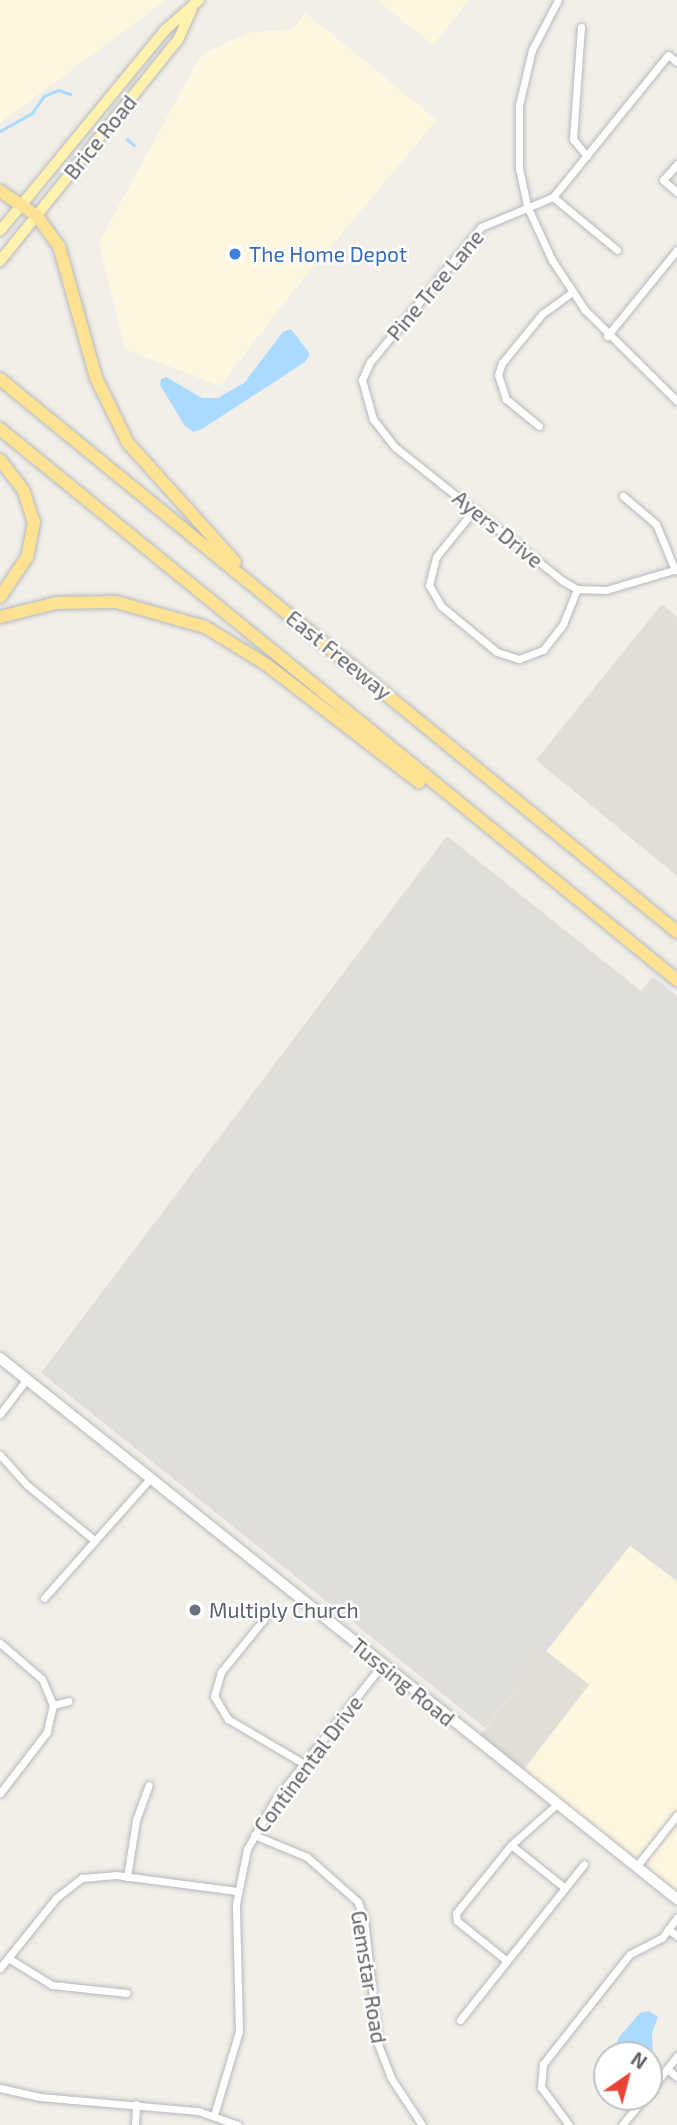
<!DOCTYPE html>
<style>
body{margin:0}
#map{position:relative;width:677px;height:2125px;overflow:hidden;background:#f1efe8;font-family:"Exo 2",sans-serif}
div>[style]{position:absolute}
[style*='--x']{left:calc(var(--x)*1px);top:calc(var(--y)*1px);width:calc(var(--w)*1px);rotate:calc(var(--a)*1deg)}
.commercial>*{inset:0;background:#fef7e0}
.industrial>*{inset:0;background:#e0deda}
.education>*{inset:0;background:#e1ded6;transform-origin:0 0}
.water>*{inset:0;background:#aadaff}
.stream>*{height:2.5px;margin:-1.25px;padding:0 1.25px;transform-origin:1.25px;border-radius:1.25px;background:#aadaff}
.roads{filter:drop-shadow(0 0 2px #b5b8bc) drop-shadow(0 0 2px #b5b8bc)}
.street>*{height:7px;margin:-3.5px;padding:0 3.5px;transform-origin:3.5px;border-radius:3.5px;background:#fff}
.secondary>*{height:10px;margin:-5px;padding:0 5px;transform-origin:5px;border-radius:5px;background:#fff}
.primary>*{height:10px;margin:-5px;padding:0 5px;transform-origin:5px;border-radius:5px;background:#fff2af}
.highway>*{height:12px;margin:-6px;padding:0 6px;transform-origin:6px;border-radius:6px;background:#fde293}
.dots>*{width:19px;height:19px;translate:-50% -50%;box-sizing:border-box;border:4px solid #fff;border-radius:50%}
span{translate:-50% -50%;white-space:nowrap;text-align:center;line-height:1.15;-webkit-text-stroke:5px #fff;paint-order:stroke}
.street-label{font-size:21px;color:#5f6368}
.shop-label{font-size:21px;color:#366cbe}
.left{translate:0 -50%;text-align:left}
.worship-label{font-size:21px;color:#5b616d}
.north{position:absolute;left:593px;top:2041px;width:70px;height:70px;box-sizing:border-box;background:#fff;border:2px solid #bfc1c3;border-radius:50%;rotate:35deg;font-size:19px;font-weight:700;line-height:28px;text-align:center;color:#5f6368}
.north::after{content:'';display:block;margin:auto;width:24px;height:32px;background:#ea4335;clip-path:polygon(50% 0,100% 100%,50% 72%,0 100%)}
</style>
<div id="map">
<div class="commercial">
<i style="clip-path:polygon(0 0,166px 0,0 123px)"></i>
<i style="clip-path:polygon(377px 0,469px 0,433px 45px)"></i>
<i style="clip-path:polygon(306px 13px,437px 120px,290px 295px,220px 386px,125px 349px,99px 242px,201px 55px,250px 32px,292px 30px)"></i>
<i style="clip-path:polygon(630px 1545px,677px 1581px,677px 1892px,523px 1772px,588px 1685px,546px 1651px)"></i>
</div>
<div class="industrial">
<i style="clip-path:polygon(447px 836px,641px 991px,653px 977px,677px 996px,677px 1581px,630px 1546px,485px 1728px,41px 1373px)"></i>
</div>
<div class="education">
<i style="clip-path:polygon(662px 604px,677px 617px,677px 876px,536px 760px)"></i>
<i style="left:546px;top:1651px;width:55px;height:109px;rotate:38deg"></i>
</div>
<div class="water">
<i style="clip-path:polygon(291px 329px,310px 354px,305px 362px,202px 429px,193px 432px,185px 426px,160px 385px,161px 379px,166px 377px,202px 398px,218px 398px,244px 383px,283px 332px)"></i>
<i style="clip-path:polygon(649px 2011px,658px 2017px,652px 2033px,653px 2059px,649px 2061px,649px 2055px,612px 2055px,619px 2037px,640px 2013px)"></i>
</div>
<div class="stream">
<i style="--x:0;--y:131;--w:37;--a:-29"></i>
<i style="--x:32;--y:113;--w:21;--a:-55"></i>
<i style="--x:44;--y:96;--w:16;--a:-22"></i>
<i style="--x:59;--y:90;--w:12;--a:20"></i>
<i style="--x:127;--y:139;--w:9;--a:41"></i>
</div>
<div class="roads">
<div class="street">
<i style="--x:558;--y:0;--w:56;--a:117.5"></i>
<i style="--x:532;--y:50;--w:57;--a:103.3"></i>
<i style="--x:519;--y:105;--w:63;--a:90"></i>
<i style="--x:519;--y:168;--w:39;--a:78"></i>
<i style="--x:527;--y:206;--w:60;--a:65.2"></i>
<i style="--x:552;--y:260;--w:60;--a:56.6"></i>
<i style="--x:585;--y:310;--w:129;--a:44.7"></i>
<i style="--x:581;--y:27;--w:112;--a:94.1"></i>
<i style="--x:573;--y:139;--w:22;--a:51"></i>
<i style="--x:677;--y:62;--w:11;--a:-142"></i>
<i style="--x:668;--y:55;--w:183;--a:129"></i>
<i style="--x:553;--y:197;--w:78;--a:157.4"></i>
<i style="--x:481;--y:227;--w:175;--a:129.4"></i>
<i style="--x:370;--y:362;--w:20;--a:114"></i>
<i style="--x:362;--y:380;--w:41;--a:74.2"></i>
<i style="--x:373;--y:419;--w:36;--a:52"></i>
<i style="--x:395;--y:447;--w:215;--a:38.6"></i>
<i style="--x:563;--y:581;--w:16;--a:30"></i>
<i style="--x:577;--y:589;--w:29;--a:2"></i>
<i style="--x:606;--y:590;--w:74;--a:-16.5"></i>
<i style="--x:677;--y:164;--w:21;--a:131"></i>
<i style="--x:663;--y:180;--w:18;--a:41"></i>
<i style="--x:553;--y:197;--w:83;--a:39.6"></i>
<i style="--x:607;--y:336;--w:111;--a:-50.9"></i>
<i style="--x:539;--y:426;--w:43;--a:-140.7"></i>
<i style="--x:506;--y:399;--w:25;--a:-108"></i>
<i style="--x:498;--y:375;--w:13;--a:-72"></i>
<i style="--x:502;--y:363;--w:63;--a:-50.8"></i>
<i style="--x:542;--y:314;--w:37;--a:-36"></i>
<i style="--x:623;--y:496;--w:43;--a:40.3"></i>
<i style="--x:656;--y:524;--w:50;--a:67.6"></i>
<i style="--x:474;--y:510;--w:60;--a:129"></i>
<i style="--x:436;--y:557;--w:29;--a:104"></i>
<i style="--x:429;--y:585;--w:24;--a:60"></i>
<i style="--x:441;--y:606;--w:72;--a:39.4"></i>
<i style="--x:497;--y:652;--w:23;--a:18"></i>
<i style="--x:519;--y:659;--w:26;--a:-21"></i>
<i style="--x:543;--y:650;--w:33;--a:-52"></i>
<i style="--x:563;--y:624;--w:38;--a:-68"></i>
<i style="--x:0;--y:1414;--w:43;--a:-52.6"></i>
<i style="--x:0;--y:1455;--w:40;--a:48"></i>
<i style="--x:27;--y:1485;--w:85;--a:39.3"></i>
<i style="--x:44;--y:1598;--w:157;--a:-48.4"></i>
<i style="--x:272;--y:1609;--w:81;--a:129"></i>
<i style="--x:221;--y:1672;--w:25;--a:106"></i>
<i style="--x:214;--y:1696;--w:27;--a:59"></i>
<i style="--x:228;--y:1719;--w:88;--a:30.6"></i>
<i style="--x:0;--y:1643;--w:55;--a:40.6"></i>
<i style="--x:42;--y:1679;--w:28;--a:67"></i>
<i style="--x:53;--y:1705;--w:28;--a:103"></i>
<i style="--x:47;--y:1732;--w:77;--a:127.6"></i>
<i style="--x:53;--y:1705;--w:16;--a:-14"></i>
<i style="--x:254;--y:1835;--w:57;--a:22.5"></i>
<i style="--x:307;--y:1857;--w:68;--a:41.4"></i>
<i style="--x:358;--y:1902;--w:18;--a:71"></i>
<i style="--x:364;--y:1919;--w:126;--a:83.6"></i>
<i style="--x:378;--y:2044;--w:36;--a:69"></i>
<i style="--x:391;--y:2078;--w:56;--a:56.6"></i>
<i style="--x:511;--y:1845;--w:69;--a:38.5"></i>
<i style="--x:636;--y:1867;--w:66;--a:-51.7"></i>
<i style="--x:127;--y:1877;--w:58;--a:-81"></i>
<i style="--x:136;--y:1820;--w:37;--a:-70"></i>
<i style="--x:668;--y:1929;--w:11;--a:38"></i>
<i style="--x:8;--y:1958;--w:52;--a:31.5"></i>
<i style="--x:52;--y:1985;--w:75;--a:6.1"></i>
<i style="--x:507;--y:1961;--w:64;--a:-141.3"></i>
<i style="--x:457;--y:1921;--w:8;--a:-97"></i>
<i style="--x:456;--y:1913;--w:87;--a:-51"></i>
<i style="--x:511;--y:1845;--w:62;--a:-41.7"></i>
<i style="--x:0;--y:1968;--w:90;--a:-51.3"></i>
<i style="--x:56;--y:1898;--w:33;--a:-38"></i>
<i style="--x:82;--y:1878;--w:33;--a:-5"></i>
<i style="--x:115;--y:1875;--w:123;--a:7.5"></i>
<i style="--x:460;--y:2020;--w:199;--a:-51.5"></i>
<i style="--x:667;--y:2069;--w:13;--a:39"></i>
<i style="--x:0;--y:2088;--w:41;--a:12.7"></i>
<i style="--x:40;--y:2097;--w:159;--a:5.1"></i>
<i style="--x:198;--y:2111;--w:42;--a:19.3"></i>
<i style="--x:649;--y:2092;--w:46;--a:-52.1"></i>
<i style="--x:214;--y:2115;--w:88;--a:-73.4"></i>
<i style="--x:239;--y:2031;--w:127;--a:-91.4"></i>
<i style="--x:236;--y:1904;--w:56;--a:-78.7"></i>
<i style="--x:247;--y:1849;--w:56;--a:-60.3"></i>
<i style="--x:275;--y:1800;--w:172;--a:-51.6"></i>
<i style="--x:135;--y:2125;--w:21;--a:-87"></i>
<i style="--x:569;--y:2125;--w:47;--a:-126.4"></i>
<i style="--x:541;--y:2087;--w:23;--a:-85"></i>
<i style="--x:543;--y:2064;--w:140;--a:-51.7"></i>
<i style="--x:630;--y:1954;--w:36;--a:-27"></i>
<i style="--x:662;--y:1938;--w:26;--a:-54"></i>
<i style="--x:622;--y:2125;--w:36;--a:-51"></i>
</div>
<div class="secondary">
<i style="--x:0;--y:1358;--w:867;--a:38.63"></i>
</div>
<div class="primary">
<i style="--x:0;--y:231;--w:259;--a:-50.6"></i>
<i style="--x:164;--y:31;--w:47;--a:-41.5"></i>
<i style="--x:0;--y:261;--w:284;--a:-51.2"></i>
<i style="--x:178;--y:40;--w:34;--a:-66"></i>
</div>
<div class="highway">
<i style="--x:0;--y:191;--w:45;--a:34"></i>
<i style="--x:37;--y:216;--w:37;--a:54"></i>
<i style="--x:59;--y:246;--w:137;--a:74.3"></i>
<i style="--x:96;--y:378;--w:72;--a:63.8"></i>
<i style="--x:128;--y:443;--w:160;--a:48"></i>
<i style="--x:0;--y:379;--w:874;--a:39.24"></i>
<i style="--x:0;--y:429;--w:873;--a:39.14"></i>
<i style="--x:0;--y:460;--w:37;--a:52"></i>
<i style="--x:23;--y:489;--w:35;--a:72"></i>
<i style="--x:34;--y:522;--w:36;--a:101"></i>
<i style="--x:27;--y:557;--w:48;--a:124"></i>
<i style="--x:0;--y:617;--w:58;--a:-14"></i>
<i style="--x:56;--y:603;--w:60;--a:-1"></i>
<i style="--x:116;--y:602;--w:92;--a:15.7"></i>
<i style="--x:205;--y:627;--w:73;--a:31.5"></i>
<i style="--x:267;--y:665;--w:192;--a:37.6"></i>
</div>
</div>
<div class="dots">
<i style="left:235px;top:254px;background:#3f7fe0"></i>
<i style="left:195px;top:1610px;background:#6b7280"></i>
</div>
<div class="street-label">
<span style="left:100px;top:137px;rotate:-51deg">Brice Road</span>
<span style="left:435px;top:285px;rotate:-50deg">Pine Tree Lane</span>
<span style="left:498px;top:529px;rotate:39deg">Ayers Drive</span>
<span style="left:339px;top:655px;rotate:39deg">East Freeway</span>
<span style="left:403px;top:1682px;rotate:39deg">Tussing Road</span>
<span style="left:308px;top:1764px;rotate:-53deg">Continental Drive</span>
<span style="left:369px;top:1977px;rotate:81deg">Gemstar Road</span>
</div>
<div class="shop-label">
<span class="left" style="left:249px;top:254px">The Home Depot</span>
</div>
<div class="worship-label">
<span class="left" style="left:209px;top:1610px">Multiply Church</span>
</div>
<div class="north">N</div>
</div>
